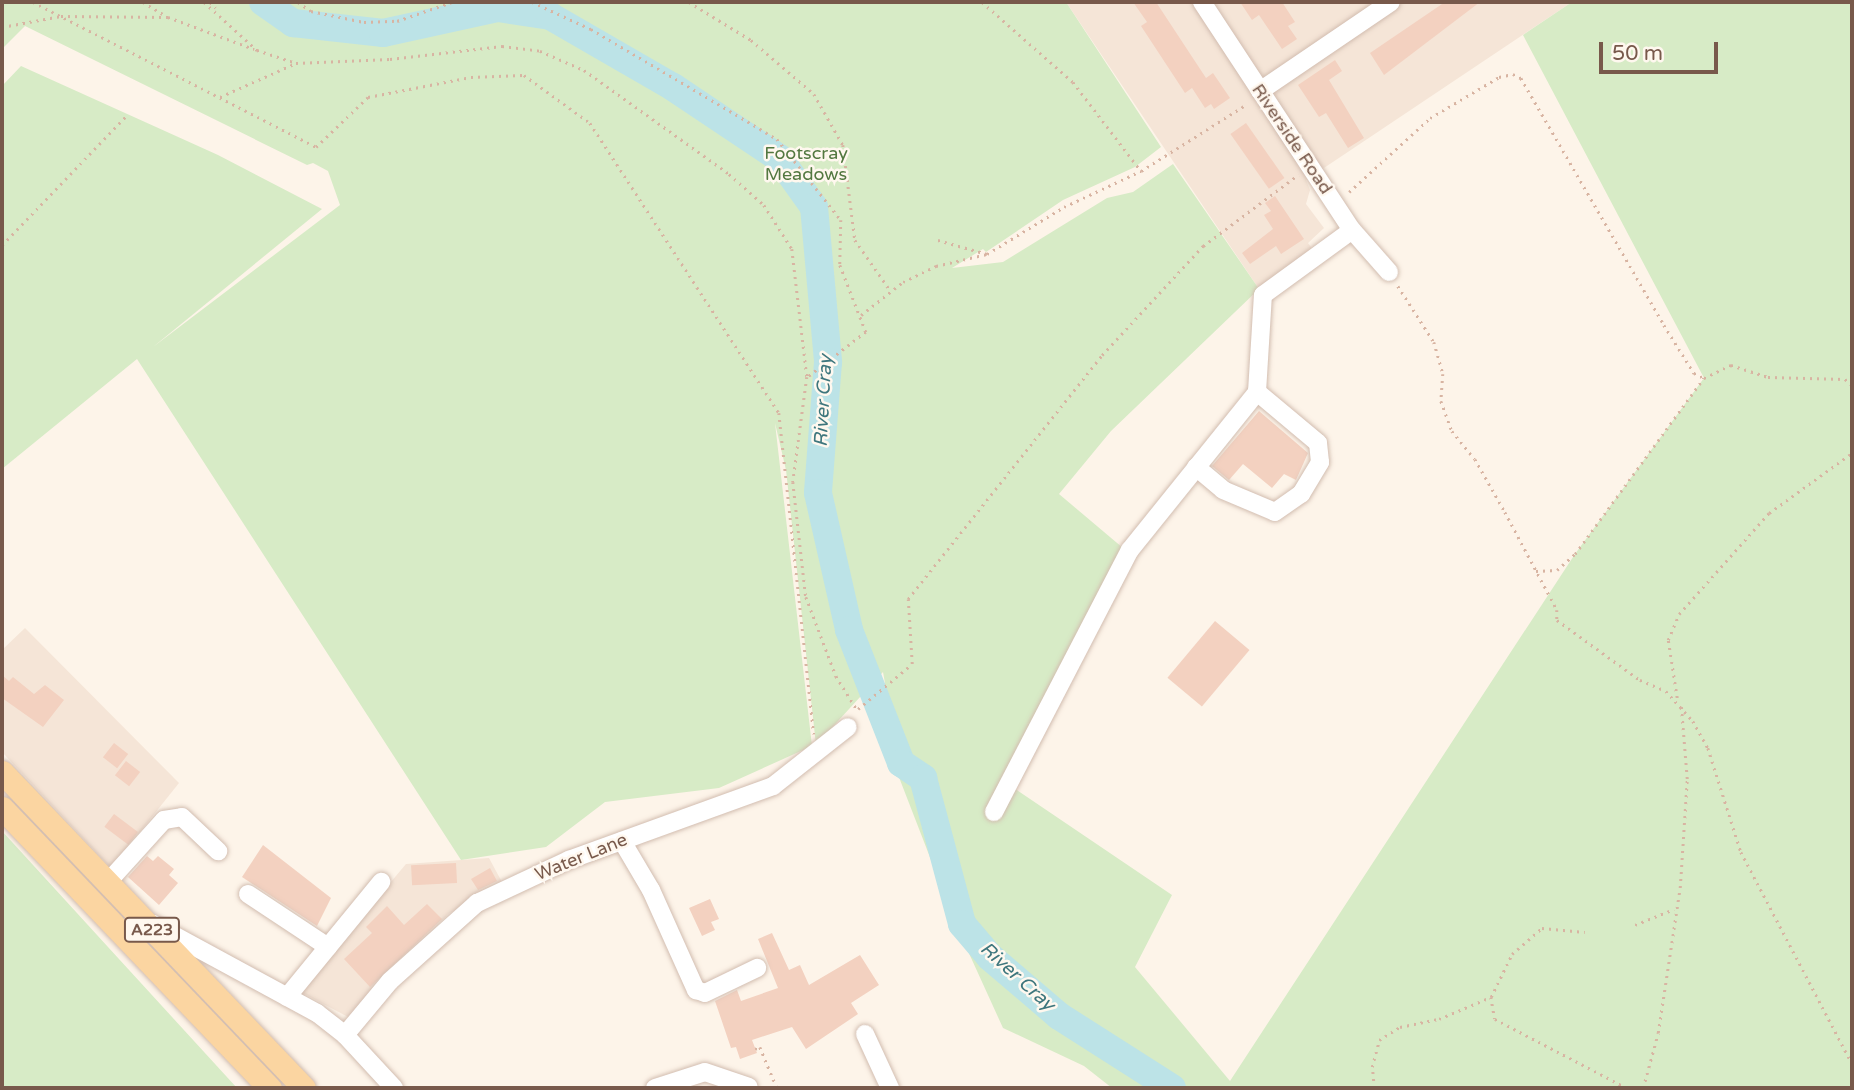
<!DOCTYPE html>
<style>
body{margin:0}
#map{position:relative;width:1854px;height:1090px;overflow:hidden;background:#fdf4e9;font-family:"Varela Round",sans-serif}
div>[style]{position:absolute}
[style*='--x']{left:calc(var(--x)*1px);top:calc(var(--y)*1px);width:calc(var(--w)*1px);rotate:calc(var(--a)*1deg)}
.residential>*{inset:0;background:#f5e5d7}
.green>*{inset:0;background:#d7ebc6}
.river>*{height:28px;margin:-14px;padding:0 14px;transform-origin:14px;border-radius:14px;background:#bce3e7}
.building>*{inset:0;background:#f3d1c0;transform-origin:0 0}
.path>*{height:2.5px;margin-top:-1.25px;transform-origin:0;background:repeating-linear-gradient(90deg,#d8b4a2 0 2px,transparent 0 7px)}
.roads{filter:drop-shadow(0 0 2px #d2bdb0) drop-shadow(0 0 2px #d2bdb0)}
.minor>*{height:18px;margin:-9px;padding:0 9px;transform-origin:9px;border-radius:9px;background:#fff}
.major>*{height:23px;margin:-11.5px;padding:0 11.5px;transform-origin:11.5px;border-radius:11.5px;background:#fbd5a1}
span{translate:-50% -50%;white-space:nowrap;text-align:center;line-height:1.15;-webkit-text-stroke:5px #fff8ef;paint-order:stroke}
.shield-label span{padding:2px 5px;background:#fff8ef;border:2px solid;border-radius:5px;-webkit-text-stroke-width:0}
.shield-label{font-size:16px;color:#78594b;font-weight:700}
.street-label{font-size:18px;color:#78594b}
.park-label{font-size:18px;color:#537840}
.water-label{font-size:19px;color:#3e767d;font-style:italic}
.frame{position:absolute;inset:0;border:4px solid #78594b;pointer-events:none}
.scale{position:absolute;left:1599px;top:42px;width:119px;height:32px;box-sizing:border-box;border:4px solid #78594b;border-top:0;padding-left:9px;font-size:21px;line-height:24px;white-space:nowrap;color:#78594b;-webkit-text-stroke:5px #fff8ef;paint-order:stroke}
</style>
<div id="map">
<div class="residential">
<i style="clip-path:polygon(1066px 2px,1572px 2px,1306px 180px,1310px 190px,1306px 204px,1324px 228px,1308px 243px,1313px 250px,1259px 289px)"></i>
<i style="clip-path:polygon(25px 628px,179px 783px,111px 868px,2px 752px,2px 650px)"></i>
<i style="clip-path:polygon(489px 858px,503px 884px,448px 914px,350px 1018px,299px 991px,406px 864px)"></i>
</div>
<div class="green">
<i style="clip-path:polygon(2px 2px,1066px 2px,1161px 147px,1135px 167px,1063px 200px,986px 252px,983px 249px,952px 268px,1003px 262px,1107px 198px,1133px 192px,1173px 164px,1259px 289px,1111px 431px,1059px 494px,1123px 548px,1002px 780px,1172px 895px,1135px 967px,1230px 1081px,1575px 554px,1704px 378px,1523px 35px,1572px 2px,1852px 2px,1852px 1088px,1112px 1088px,1084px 1066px,1003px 1028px,957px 927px,871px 705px,890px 711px,883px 672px,816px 745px,786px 470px,775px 423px,812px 746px,719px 788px,605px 802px,546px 847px,461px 860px,137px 359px,2px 469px,2px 86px,21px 66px,218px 155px,322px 209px,153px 347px,340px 205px,328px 171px,313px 163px,307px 165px,25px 26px,2px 49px)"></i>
<i style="clip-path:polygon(2px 831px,108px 947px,237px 1088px,2px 1088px)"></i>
</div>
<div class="river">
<i style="--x:263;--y:2;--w:37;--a:35"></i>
<i style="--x:293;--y:23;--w:91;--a:6.3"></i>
<i style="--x:383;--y:33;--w:118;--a:-12.3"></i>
<i style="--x:498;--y:8;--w:53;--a:8.7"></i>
<i style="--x:550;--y:16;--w:142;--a:30"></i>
<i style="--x:673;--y:87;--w:128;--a:33.8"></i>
<i style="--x:779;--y:158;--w:60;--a:54.5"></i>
<i style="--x:814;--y:207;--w:156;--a:84.8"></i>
<i style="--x:828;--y:362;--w:131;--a:94.4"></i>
<i style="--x:818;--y:493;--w:140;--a:77.2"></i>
<i style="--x:849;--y:630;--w:143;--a:68.6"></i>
<i style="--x:901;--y:763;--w:27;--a:34"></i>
<i style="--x:923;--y:778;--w:151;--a:75"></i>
<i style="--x:962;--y:924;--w:43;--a:49.7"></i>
<i style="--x:990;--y:957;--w:91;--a:40.5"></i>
<i style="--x:1059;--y:1016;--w:134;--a:32.5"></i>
</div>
<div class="building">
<i style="clip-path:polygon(1133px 2px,1156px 2px,1206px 78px,1213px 73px,1230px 98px,1214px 109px,1211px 104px,1205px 108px,1192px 88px,1185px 93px,1141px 26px,1147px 22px)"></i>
<i style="clip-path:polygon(1240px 2px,1282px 2px,1295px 22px,1288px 26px,1297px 39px,1282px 49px,1259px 15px,1252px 20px)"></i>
<i style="clip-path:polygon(1445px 2px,1480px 2px,1384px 75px,1370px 53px)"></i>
<i style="clip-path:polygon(1335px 60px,1342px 71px,1329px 80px,1364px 138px,1348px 148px,1326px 113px,1319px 117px,1298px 85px)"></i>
<i style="left:1246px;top:123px;width:67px;height:19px;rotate:55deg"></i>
<i style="clip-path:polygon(1275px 196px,1304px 239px,1281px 254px,1276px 246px,1250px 264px,1242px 253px,1273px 229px,1264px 215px,1271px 211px,1265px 203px)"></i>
<i style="clip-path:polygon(1259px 411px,1308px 453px,1296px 480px,1284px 474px,1272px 488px,1243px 464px,1229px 480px,1212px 466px)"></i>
<i style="left:1215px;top:621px;width:45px;height:74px;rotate:40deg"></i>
<i style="clip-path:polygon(2px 675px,9px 681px,13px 677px,34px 694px,45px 685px,64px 700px,43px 727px,2px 698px)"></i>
<i style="left:114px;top:743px;width:18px;height:18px;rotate:38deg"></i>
<i style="left:126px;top:761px;width:18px;height:18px;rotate:38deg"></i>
<i style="left:114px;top:814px;width:30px;height:16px;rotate:37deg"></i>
<i style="clip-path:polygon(263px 845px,331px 898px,317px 926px,242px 877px)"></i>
<i style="clip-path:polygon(147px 856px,153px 861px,158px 856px,174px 869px,169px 875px,178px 883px,159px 905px,128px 877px)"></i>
<i style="left:456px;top:863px;width:20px;height:45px;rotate:87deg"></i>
<i style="clip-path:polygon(490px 868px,497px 881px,478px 890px,471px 879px)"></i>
<i style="clip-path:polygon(710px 899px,719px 919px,711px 922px,715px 930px,702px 936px,689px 908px)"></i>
<i style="clip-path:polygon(427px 904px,442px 919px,370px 987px,344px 959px,372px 933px,366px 927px,387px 906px,404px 925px)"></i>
<i style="clip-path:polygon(772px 933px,789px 970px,800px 965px,809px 985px,860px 955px,879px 985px,851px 1003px,858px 1014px,806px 1049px,792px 1027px,752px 1040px,757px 1053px,740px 1059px,736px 1047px,731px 1048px,715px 1001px,737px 990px,741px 1001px,778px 988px,758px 939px)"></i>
</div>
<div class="path">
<i style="--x:33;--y:2;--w:318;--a:27.1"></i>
<i style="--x:316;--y:147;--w:72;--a:-43.9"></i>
<i style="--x:368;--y:97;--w:105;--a:-11"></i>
<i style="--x:471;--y:77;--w:53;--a:-2.2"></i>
<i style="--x:524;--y:75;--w:82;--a:36"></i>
<i style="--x:590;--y:123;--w:346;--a:56.9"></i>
<i style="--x:779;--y:413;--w:323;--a:83.8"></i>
<i style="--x:143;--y:2;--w:26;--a:31"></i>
<i style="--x:204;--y:2;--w:72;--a:42.2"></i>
<i style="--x:257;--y:50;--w:41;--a:18.4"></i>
<i style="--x:296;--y:63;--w:94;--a:-2.4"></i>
<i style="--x:390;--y:59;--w:113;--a:-6.6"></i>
<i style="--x:502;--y:46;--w:38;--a:7"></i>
<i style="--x:540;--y:51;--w:48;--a:23.4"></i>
<i style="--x:584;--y:70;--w:178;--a:35.6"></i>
<i style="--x:729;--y:174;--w:47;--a:41.5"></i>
<i style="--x:764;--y:205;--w:52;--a:57.5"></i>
<i style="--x:792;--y:249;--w:129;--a:83.3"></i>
<i style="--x:807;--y:377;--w:106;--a:97.6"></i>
<i style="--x:793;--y:482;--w:116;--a:83.6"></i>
<i style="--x:806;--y:597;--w:85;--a:69.2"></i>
<i style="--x:836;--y:676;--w:39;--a:58"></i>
<i style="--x:210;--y:2;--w:8;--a:45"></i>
<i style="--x:298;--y:2;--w:16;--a:35"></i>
<i style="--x:311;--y:11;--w:54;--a:11.7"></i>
<i style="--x:364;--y:22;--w:33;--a:-2"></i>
<i style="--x:397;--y:21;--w:58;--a:-19.1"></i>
<i style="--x:532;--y:2;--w:65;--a:24.6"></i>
<i style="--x:591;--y:29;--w:216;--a:30.6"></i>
<i style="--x:777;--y:139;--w:103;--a:51.7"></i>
<i style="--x:841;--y:220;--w:45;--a:91.3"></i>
<i style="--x:840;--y:265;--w:72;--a:68.8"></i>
<i style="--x:866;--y:332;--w:73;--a:142.2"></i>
<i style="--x:689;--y:2;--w:73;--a:31.5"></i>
<i style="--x:751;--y:40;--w:83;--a:40.6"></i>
<i style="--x:814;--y:94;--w:59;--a:60.4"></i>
<i style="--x:843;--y:145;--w:96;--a:82.8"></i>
<i style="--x:855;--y:240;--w:61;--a:55"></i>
<i style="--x:982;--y:2;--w:121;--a:41.3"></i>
<i style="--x:1073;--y:82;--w:112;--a:52.6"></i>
<i style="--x:2;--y:27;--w:60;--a:-10.6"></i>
<i style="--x:61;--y:16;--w:107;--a:0.5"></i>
<i style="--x:168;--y:17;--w:92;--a:20.4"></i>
<i style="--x:220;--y:97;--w:83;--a:-24.1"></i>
<i style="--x:1349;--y:192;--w:110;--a:-42.4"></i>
<i style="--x:1430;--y:118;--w:80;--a:-30.7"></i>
<i style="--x:1499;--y:77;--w:14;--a:-12"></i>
<i style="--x:1513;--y:74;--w:9;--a:27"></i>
<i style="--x:1521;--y:78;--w:285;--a:59.9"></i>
<i style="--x:1664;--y:325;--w:57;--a:58"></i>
<i style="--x:1694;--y:373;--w:11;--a:27"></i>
<i style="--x:938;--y:240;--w:51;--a:15.9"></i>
<i style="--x:2;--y:245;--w:182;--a:-46.1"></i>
<i style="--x:1398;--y:286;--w:67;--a:57.3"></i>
<i style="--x:1434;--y:342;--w:33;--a:74"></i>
<i style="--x:1443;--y:374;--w:27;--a:94"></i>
<i style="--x:1441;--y:401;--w:32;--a:70"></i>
<i style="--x:1452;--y:431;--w:36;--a:51"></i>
<i style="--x:1475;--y:459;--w:61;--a:60.5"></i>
<i style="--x:1505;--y:512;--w:111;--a:62"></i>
<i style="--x:1557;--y:610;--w:10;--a:90"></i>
<i style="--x:1557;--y:620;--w:102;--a:35.9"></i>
<i style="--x:1640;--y:680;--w:28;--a:23"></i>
<i style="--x:1666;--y:691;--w:40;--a:48"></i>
<i style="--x:1693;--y:721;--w:31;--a:61"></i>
<i style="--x:1708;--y:748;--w:109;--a:72.4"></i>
<i style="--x:1741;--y:852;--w:238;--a:62.3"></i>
<i style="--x:861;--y:315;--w:53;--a:-38.2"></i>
<i style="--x:903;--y:282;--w:37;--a:-26"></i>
<i style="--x:936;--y:266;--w:52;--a:-13.2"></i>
<i style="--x:987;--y:254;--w:90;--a:-31.4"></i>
<i style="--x:1064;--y:207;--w:85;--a:-25.1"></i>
<i style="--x:1141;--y:171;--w:125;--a:-32.3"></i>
<i style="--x:1536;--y:571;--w:21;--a:-3"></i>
<i style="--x:1557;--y:570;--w:24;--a:-42"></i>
<i style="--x:1575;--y:554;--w:218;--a:-53.8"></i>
<i style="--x:1704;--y:378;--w:30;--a:-26"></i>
<i style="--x:1731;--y:365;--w:39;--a:18"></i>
<i style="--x:1768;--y:377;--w:77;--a:1.5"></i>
<i style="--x:1845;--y:379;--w:9;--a:41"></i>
<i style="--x:1677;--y:698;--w:59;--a:-98.8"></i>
<i style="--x:1668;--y:640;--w:28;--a:-67"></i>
<i style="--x:1679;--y:614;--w:135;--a:-48.3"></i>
<i style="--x:1769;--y:513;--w:102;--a:-35.9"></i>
<i style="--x:858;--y:709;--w:70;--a:-39.8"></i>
<i style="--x:912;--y:664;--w:65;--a:-93.5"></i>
<i style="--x:908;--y:599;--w:312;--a:-51.5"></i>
<i style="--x:1102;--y:355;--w:149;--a:-47.2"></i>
<i style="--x:1203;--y:246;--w:119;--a:-36.8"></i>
<i style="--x:1635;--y:925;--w:42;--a:-22.3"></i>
<i style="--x:1491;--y:997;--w:22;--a:80"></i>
<i style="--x:1495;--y:1019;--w:149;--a:27.6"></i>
<i style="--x:755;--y:1049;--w:5;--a:-22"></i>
<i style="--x:760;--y:1047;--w:44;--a:67.5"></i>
<i style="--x:1374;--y:1088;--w:21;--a:-95"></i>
<i style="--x:1372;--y:1067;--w:28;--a:-75"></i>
<i style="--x:1379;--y:1040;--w:25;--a:-32"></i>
<i style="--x:1400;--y:1027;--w:40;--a:-12"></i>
<i style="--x:1439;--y:1019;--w:56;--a:-22.9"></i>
<i style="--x:1491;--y:997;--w:48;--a:-64"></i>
<i style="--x:1512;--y:954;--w:40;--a:-41"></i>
<i style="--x:1542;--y:928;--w:43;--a:5.3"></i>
<i style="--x:1643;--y:1088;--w:57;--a:-74.7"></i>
<i style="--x:1658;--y:1033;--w:147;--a:-81.4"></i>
<i style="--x:1680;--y:888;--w:109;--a:-86.3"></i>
<i style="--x:1687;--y:779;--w:75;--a:-94.6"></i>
</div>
<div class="roads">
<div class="minor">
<i style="--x:1202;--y:2;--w:273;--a:56.7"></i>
<i style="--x:1352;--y:230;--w:56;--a:48.6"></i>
<i style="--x:1260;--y:91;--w:158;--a:-34.2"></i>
<i style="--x:1196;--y:467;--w:35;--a:40"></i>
<i style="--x:1223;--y:490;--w:56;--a:22.9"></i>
<i style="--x:1275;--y:512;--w:32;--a:-35"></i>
<i style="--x:1301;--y:494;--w:37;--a:-59"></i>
<i style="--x:1320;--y:462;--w:19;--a:-96"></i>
<i style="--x:1318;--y:443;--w:80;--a:-140.1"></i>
<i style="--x:994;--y:812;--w:295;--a:-62.6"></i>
<i style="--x:1130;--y:550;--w:203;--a:-51.2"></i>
<i style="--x:1257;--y:392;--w:97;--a:-86.5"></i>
<i style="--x:1263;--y:295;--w:110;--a:-36.1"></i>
<i style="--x:622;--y:841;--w:57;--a:59.4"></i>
<i style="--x:651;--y:890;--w:110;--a:65.8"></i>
<i style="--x:696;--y:990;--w:9;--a:18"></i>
<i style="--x:705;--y:993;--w:58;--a:-25.7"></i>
<i style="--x:107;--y:883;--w:85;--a:-47.9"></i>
<i style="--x:164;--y:820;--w:18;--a:-9"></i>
<i style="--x:182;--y:817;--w:50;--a:43.4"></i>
<i style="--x:248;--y:894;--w:96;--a:33.5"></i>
<i style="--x:153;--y:924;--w:187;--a:28.5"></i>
<i style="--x:317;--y:1013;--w:36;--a:38"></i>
<i style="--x:345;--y:1035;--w:72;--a:47.2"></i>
<i style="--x:287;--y:997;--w:149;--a:-50.7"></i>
<i style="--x:865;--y:1034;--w:60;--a:65.2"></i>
<i style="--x:345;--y:1035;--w:70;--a:-50.2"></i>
<i style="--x:390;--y:981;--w:117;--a:-41.9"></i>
<i style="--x:477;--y:903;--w:102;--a:-25.1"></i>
<i style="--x:569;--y:860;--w:217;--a:-19.9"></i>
<i style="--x:773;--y:786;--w:95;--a:-38.2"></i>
<i style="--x:655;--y:1088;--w:52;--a:-17.7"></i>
<i style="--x:705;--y:1072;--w:46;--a:18.8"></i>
</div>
<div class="major">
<i style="--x:2;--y:772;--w:437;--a:46.3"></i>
<i style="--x:2;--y:808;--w:388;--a:46.3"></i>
</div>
</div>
<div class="shield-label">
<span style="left:152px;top:930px">A223</span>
</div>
<div class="street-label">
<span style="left:1292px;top:139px;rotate:56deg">Riverside Road</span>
<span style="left:581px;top:857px;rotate:-22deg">Water Lane</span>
</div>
<div class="park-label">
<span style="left:806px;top:164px">Footscray<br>Meadows</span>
</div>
<div class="water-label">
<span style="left:824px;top:401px;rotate:-87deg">River Cray</span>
<span style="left:1017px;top:977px;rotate:42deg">River Cray</span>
</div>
<div class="frame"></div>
<div class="scale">50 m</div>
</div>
